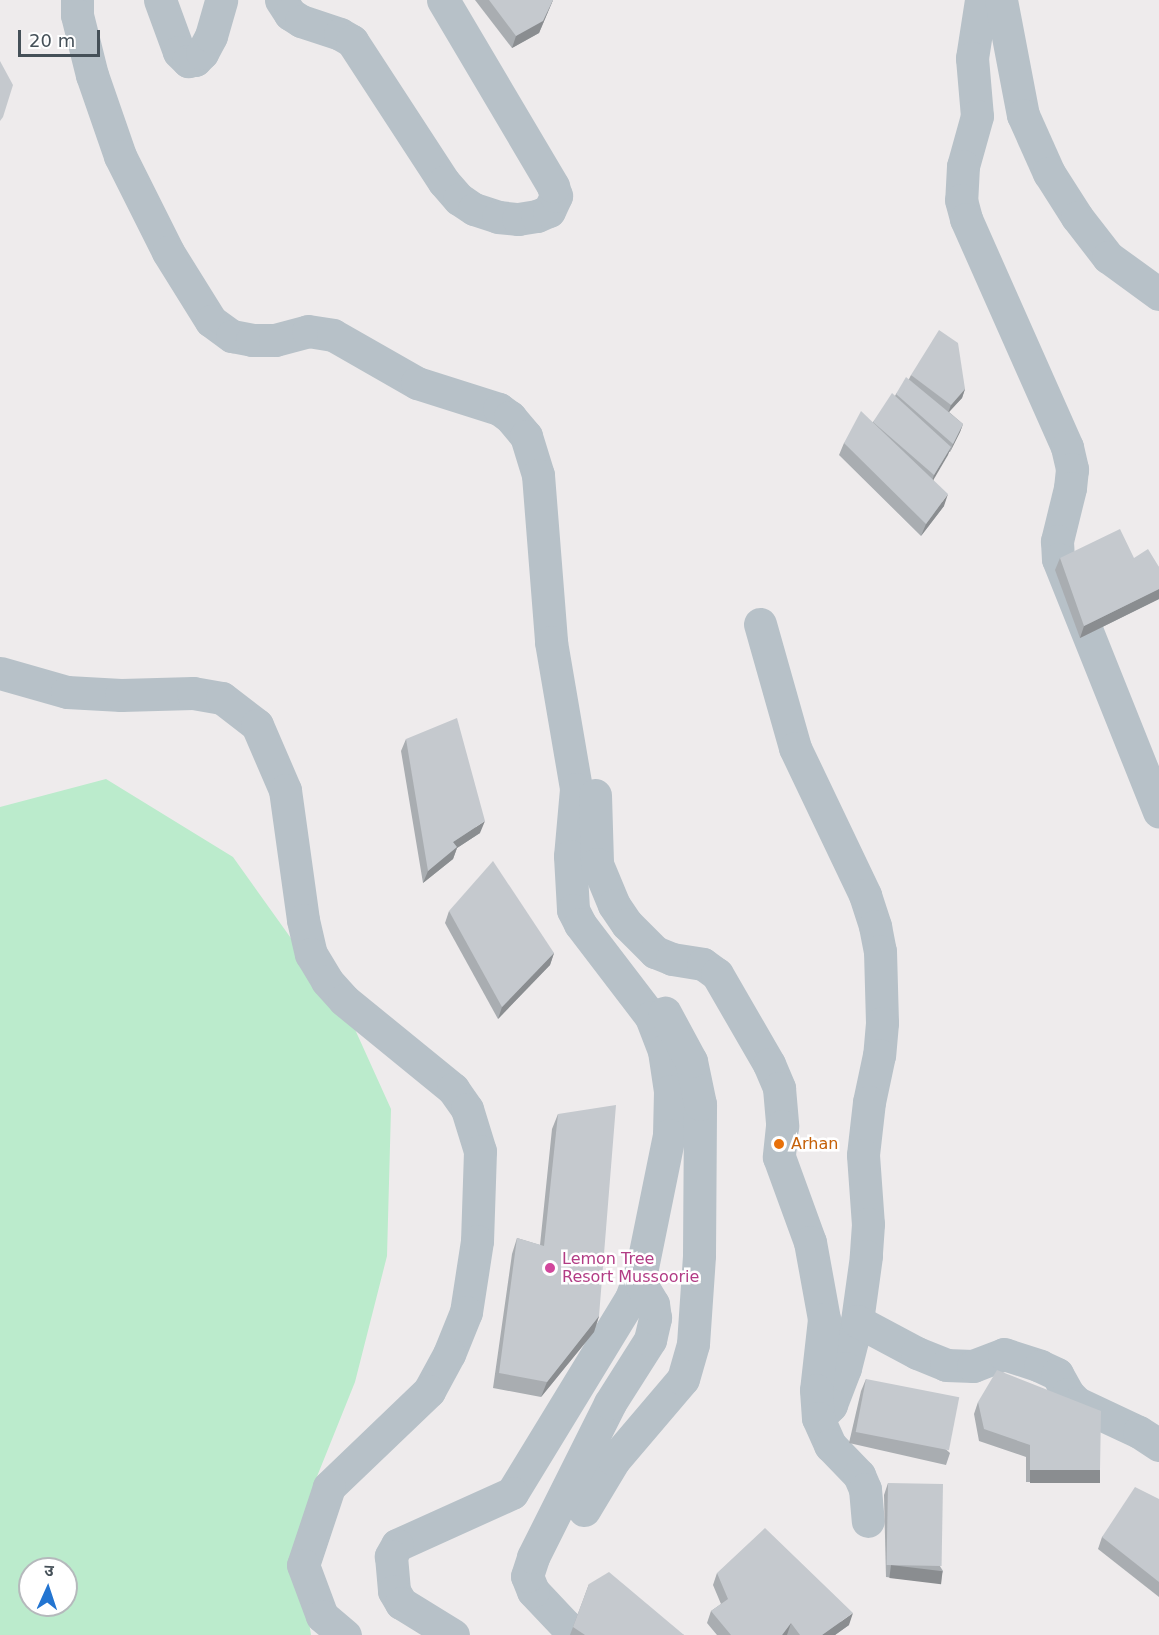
<!DOCTYPE html>
<meta charset="utf-8">
<style>
body{margin:0}
#map{position:relative;width:1159px;height:1635px;overflow:hidden;background:#eeebec;font-family:"DejaVu Sans","Noto Sans Devanagari",sans-serif}
div>[style]{position:absolute}
[style*='--x']{left:calc(var(--x)*1px);top:calc(var(--y)*1px);width:calc(var(--w)*1px);rotate:calc(var(--a)*1deg)}
.green>*{inset:0;background:#bbebcc}
.minor>*{height:33px;margin:-16.5px;padding:0 16.5px;transform-origin:16.5px;border-radius:16.5px;background:#b7c1c8}
.wall>*{inset:0;background:#a9adb1}
.shaded-wall>*{inset:0;background:#8a8d90;transform-origin:0 0}
.building>*{inset:0;background:#c5c9ce;transform-origin:0 0}
.dots>*{width:16px;height:16px;translate:-50% -50%;box-sizing:border-box;border:3px solid #fff;border-radius:50%}
span{translate:-50% -50%;white-space:nowrap;text-align:center;line-height:1.15;-webkit-text-stroke:5px #fff;paint-order:stroke}
.food-label{font-size:16px;color:#c56008}
.left{translate:0 -50%;text-align:left}
.hotel-label{font-size:16px;color:#b23c85}
.north{position:absolute;left:18px;top:1557px;width:60px;height:60px;box-sizing:border-box;background:#fff;border:2px solid #b5b9bc;border-radius:50%;rotate:3deg;font-size:16px;font-weight:700;line-height:24px;text-align:center;color:#455058}
.north::after{content:'';display:block;margin:auto;width:21px;height:27px;background:#2375d1;clip-path:polygon(50% 0,100% 100%,50% 72%,0 100%)}
.scale{position:absolute;left:18px;top:30px;width:82px;height:27px;box-sizing:border-box;border:3px solid #455058;border-top:0;padding-left:8px;font-size:18px;line-height:21px;white-space:nowrap;color:#455058;-webkit-text-stroke:4px #fff;paint-order:stroke}
</style>
<div id="map">
<div class="green">
<i style="clip-path:polygon(evenodd,106px 779px,233px 857px,353px 1025px,391px 1109px,387px 1256px,355px 1382px,316px 1479px,301px 1568px,311px 1635px,0 1635px,0 807px,106px 779px,30px 1569px,66px 1569px,66px 1605px,30px 1605px,30px 1569px)"></i>
</div>
<div class="minor">
<i style="--x:77;--y:0;--w:15;--a:90"></i>
<i style="--x:77;--y:15;--w:62;--a:76"></i>
<i style="--x:92;--y:75;--w:86;--a:70.9"></i>
<i style="--x:120;--y:156;--w:107;--a:63.4"></i>
<i style="--x:168;--y:252;--w:81;--a:58.1"></i>
<i style="--x:211;--y:321;--w:26;--a:36"></i>
<i style="--x:232;--y:336;--w:20;--a:11"></i>
<i style="--x:252;--y:340;--w:23;--a:0"></i>
<i style="--x:275;--y:340;--w:34;--a:-15"></i>
<i style="--x:308;--y:331;--w:25;--a:9"></i>
<i style="--x:333;--y:335;--w:97;--a:29.7"></i>
<i style="--x:417;--y:383;--w:86;--a:17.6"></i>
<i style="--x:499;--y:409;--w:14;--a:36"></i>
<i style="--x:510;--y:417;--w:25;--a:50"></i>
<i style="--x:526;--y:436;--w:41;--a:72.9"></i>
<i style="--x:538;--y:475;--w:168;--a:85.5"></i>
<i style="--x:551;--y:642;--w:149;--a:80.3"></i>
<i style="--x:576;--y:789;--w:67;--a:95.1"></i>
<i style="--x:570;--y:856;--w:54;--a:86.8"></i>
<i style="--x:573;--y:910;--w:16;--a:63"></i>
<i style="--x:580;--y:924;--w:117;--a:52.6"></i>
<i style="--x:651;--y:1017;--w:36;--a:69"></i>
<i style="--x:664;--y:1051;--w:40;--a:81.5"></i>
<i style="--x:670;--y:1091;--w:44;--a:91.3"></i>
<i style="--x:669;--y:1135;--w:136;--a:101.5"></i>
<i style="--x:642;--y:1268;--w:32;--a:110"></i>
<i style="--x:631;--y:1298;--w:228;--a:121.4"></i>
<i style="--x:512;--y:1493;--w:126;--a:155.7"></i>
<i style="--x:397;--y:1545;--w:13;--a:119"></i>
<i style="--x:391;--y:1556;--w:35;--a:85"></i>
<i style="--x:394;--y:1591;--w:14;--a:60"></i>
<i style="--x:401;--y:1603;--w:61;--a:31.6"></i>
<i style="--x:160;--y:0;--w:55;--a:69.9"></i>
<i style="--x:179;--y:52;--w:13;--a:45"></i>
<i style="--x:188;--y:61;--w:7;--a:-8"></i>
<i style="--x:195;--y:60;--w:10;--a:-45"></i>
<i style="--x:202;--y:53;--w:19;--a:-62"></i>
<i style="--x:211;--y:36;--w:37;--a:-74"></i>
<i style="--x:281;--y:0;--w:17;--a:57"></i>
<i style="--x:290;--y:14;--w:13;--a:32"></i>
<i style="--x:301;--y:21;--w:41;--a:18.4"></i>
<i style="--x:340;--y:34;--w:14;--a:30"></i>
<i style="--x:352;--y:41;--w:168;--a:56.9"></i>
<i style="--x:444;--y:182;--w:23;--a:49"></i>
<i style="--x:459;--y:199;--w:18;--a:34"></i>
<i style="--x:474;--y:209;--w:25;--a:18"></i>
<i style="--x:498;--y:217;--w:20;--a:6"></i>
<i style="--x:518;--y:219;--w:19;--a:-9"></i>
<i style="--x:537;--y:216;--w:13;--a:-23"></i>
<i style="--x:549;--y:211;--w:17;--a:-65"></i>
<i style="--x:556;--y:196;--w:10;--a:-107"></i>
<i style="--x:553;--y:186;--w:216;--a:-120.6"></i>
<i style="--x:981;--y:0;--w:59;--a:98.8"></i>
<i style="--x:972;--y:58;--w:58;--a:85.1"></i>
<i style="--x:977;--y:116;--w:52;--a:105.6"></i>
<i style="--x:963;--y:166;--w:34;--a:93"></i>
<i style="--x:961;--y:200;--w:20;--a:75"></i>
<i style="--x:966;--y:219;--w:249;--a:66.1"></i>
<i style="--x:1067;--y:447;--w:23;--a:77"></i>
<i style="--x:1072;--y:469;--w:19;--a:96"></i>
<i style="--x:1070;--y:488;--w:55;--a:103.8"></i>
<i style="--x:1057;--y:541;--w:18;--a:87"></i>
<i style="--x:1058;--y:559;--w:272;--a:68.2"></i>
<i style="--x:1001;--y:0;--w:117;--a:79.2"></i>
<i style="--x:1023;--y:115;--w:64;--a:65.9"></i>
<i style="--x:1049;--y:173;--w:52;--a:57.5"></i>
<i style="--x:1077;--y:217;--w:51;--a:52.2"></i>
<i style="--x:1108;--y:257;--w:63;--a:36"></i>
<i style="--x:760;--y:624;--w:129;--a:74.2"></i>
<i style="--x:795;--y:748;--w:163;--a:64.5"></i>
<i style="--x:865;--y:895;--w:33;--a:72"></i>
<i style="--x:875;--y:926;--w:25;--a:79"></i>
<i style="--x:880;--y:951;--w:72;--a:88.4"></i>
<i style="--x:882;--y:1023;--w:32;--a:95"></i>
<i style="--x:879;--y:1055;--w:48;--a:102"></i>
<i style="--x:869;--y:1102;--w:53;--a:96.5"></i>
<i style="--x:863;--y:1155;--w:69;--a:85.9"></i>
<i style="--x:868;--y:1224;--w:32;--a:94"></i>
<i style="--x:866;--y:1256;--w:66;--a:97.9"></i>
<i style="--x:857;--y:1321;--w:49;--a:104.3"></i>
<i style="--x:845;--y:1368;--w:40;--a:111"></i>
<i style="--x:831;--y:1405;--w:17;--a:135"></i>
<i style="--x:0;--y:673;--w:70;--a:15.8"></i>
<i style="--x:67;--y:692;--w:54;--a:3.2"></i>
<i style="--x:121;--y:695;--w:72;--a:-1.6"></i>
<i style="--x:193;--y:693;--w:29;--a:10"></i>
<i style="--x:222;--y:698;--w:44;--a:37.6"></i>
<i style="--x:257;--y:725;--w:71;--a:66.7"></i>
<i style="--x:285;--y:790;--w:131;--a:82.1"></i>
<i style="--x:303;--y:920;--w:35;--a:77"></i>
<i style="--x:311;--y:954;--w:31;--a:59"></i>
<i style="--x:327;--y:981;--w:25;--a:48"></i>
<i style="--x:344;--y:1000;--w:141;--a:39.2"></i>
<i style="--x:453;--y:1089;--w:24;--a:55"></i>
<i style="--x:467;--y:1109;--w:44;--a:72.8"></i>
<i style="--x:480;--y:1151;--w:90;--a:91.9"></i>
<i style="--x:477;--y:1241;--w:72;--a:98.8"></i>
<i style="--x:466;--y:1312;--w:45;--a:112"></i>
<i style="--x:449;--y:1354;--w:42;--a:118.4"></i>
<i style="--x:429;--y:1391;--w:139;--a:136.2"></i>
<i style="--x:329;--y:1487;--w:82;--a:108.4"></i>
<i style="--x:303;--y:1565;--w:54;--a:69.6"></i>
<i style="--x:322;--y:1616;--w:30;--a:40"></i>
<i style="--x:595;--y:795;--w:69;--a:88.3"></i>
<i style="--x:597;--y:864;--w:44;--a:67.5"></i>
<i style="--x:614;--y:905;--w:23;--a:56"></i>
<i style="--x:627;--y:924;--w:40;--a:45"></i>
<i style="--x:655;--y:952;--w:18;--a:22"></i>
<i style="--x:672;--y:959;--w:31;--a:9"></i>
<i style="--x:703;--y:964;--w:17;--a:36"></i>
<i style="--x:717;--y:974;--w:104;--a:60"></i>
<i style="--x:769;--y:1064;--w:26;--a:67"></i>
<i style="--x:779;--y:1088;--w:38;--a:85"></i>
<i style="--x:782;--y:1126;--w:31;--a:96"></i>
<i style="--x:779;--y:1157;--w:90;--a:70"></i>
<i style="--x:810;--y:1242;--w:78;--a:79.7"></i>
<i style="--x:824;--y:1319;--w:71;--a:96.4"></i>
<i style="--x:816;--y:1390;--w:28;--a:86"></i>
<i style="--x:818;--y:1418;--w:30;--a:66"></i>
<i style="--x:830;--y:1445;--w:42;--a:46"></i>
<i style="--x:859;--y:1475;--w:15;--a:67"></i>
<i style="--x:865;--y:1489;--w:32;--a:85"></i>
<i style="--x:857;--y:1321;--w:68;--a:28.1"></i>
<i style="--x:917;--y:1353;--w:31;--a:22"></i>
<i style="--x:946;--y:1365;--w:27;--a:2"></i>
<i style="--x:973;--y:1366;--w:33;--a:-21"></i>
<i style="--x:1004;--y:1354;--w:38;--a:18"></i>
<i style="--x:1040;--y:1366;--w:19;--a:25"></i>
<i style="--x:1057;--y:1374;--w:23;--a:61"></i>
<i style="--x:1068;--y:1394;--w:13;--a:45"></i>
<i style="--x:1077;--y:1403;--w:68;--a:25.1"></i>
<i style="--x:1139;--y:1432;--w:24;--a:33"></i>
<i style="--x:584;--y:1510;--w:58;--a:-59"></i>
<i style="--x:614;--y:1460;--w:106;--a:-49.6"></i>
<i style="--x:683;--y:1379;--w:36;--a:-74"></i>
<i style="--x:693;--y:1344;--w:89;--a:-86.1"></i>
<i style="--x:699;--y:1255;--w:151;--a:-89.6"></i>
<i style="--x:700;--y:1104;--w:44;--a:-101.8"></i>
<i style="--x:691;--y:1061;--w:55;--a:-118.4"></i>
<i style="--x:579;--y:1635;--w:16;--a:-145"></i>
<i style="--x:566;--y:1626;--w:48;--a:-133.3"></i>
<i style="--x:533;--y:1591;--w:16;--a:-112"></i>
<i style="--x:527;--y:1576;--w:20;--a:-72"></i>
<i style="--x:533;--y:1557;--w:172;--a:-63.4"></i>
<i style="--x:610;--y:1403;--w:75;--a:-57.6"></i>
<i style="--x:650;--y:1340;--w:23;--a:-77"></i>
<i style="--x:655;--y:1318;--w:14;--a:-98"></i>
<i style="--x:653;--y:1304;--w:29;--a:-121"></i>
</div>
<div class="wall">
<i style="clip-path:polygon(475px 0,553px 0,539px 33px,512px 48px)"></i>
<i style="clip-path:polygon(911px 375px,965px 389px,962px 398px,949px 412px,963px 424px,960px 432px,950px 452px,949px 452px,933px 479px,944px 506px,921px 536px,839px 455px,844px 443px,873px 422px,895px 396px,896px 394px,909px 379px)"></i>
<i style="clip-path:polygon(1060px 558px,1134px 558px,1159px 567px,1159px 599px,1080px 638px,1055px 570px)"></i>
<i style="clip-path:polygon(406px 739px,480px 833px,457px 848px,453px 859px,423px 883px,401px 751px)"></i>
<i style="clip-path:polygon(449px 911px,554px 953px,550px 965px,498px 1019px,445px 923px)"></i>
<i style="clip-path:polygon(558px 1114px,599px 1316px,594px 1332px,541px 1397px,493px 1388px,512px 1254px,517px 1238px,540px 1245px,552px 1129px)"></i>
<i style="clip-path:polygon(866px 1379px,950px 1453px,946px 1465px,849px 1443px,861px 1391px)"></i>
<i style="clip-path:polygon(978px 1402px,1096px 1482px,1026px 1482px,1026px 1457px,979px 1441px,974px 1414px)"></i>
<i style="clip-path:polygon(888px 1483px,943px 1571px,938px 1583px,886px 1577px,884px 1495px)"></i>
<i style="clip-path:polygon(1159px 1499px,1159px 1597px,1098px 1549px,1102px 1537px)"></i>
<i style="clip-path:polygon(717px 1573px,849px 1625px,835px 1635px,717px 1635px,707px 1623px,711px 1611px,721px 1604px,713px 1585px)"></i>
<i style="clip-path:polygon(589px 1584px,684px 1635px,570px 1635px)"></i>
</div>
<div class="shaded-wall">
<i style="clip-path:polygon(553px 0,539px 33px,512px 48px,516px 36px)"></i>
<i style="clip-path:polygon(965px 389px,962px 398px,948px 413px,951px 405px)"></i>
<i style="clip-path:polygon(963px 424px,960px 432px,950px 452px,953px 444px)"></i>
<i style="clip-path:polygon(951px 447px,948px 455px,931px 484px,934px 475px)"></i>
<i style="clip-path:polygon(948px 494px,944px 506px,921px 536px,926px 524px)"></i>
<i style="clip-path:polygon(1159px 589px,1159px 599px,1080px 638px,1084px 626px)"></i>
<i style="clip-path:polygon(485px 821px,480px 833px,457px 848px,453px 859px,423px 883px,428px 871px,453px 842px)"></i>
<i style="clip-path:polygon(554px 953px,550px 965px,498px 1019px,502px 1007px)"></i>
<i style="clip-path:polygon(599px 1316px,594px 1332px,541px 1397px,547px 1382px)"></i>
<i style="left:1030px;top:1470px;width:70px;height:13px"></i>
<i style="left:891px;top:1565px;width:52px;height:13px;rotate:7deg"></i>
<i style="clip-path:polygon(853px 1613px,849px 1625px,835px 1635px,822px 1635px)"></i>
<i style="clip-path:polygon(791px 1623px,787px 1635px,782px 1635px)"></i>
</div>
<div class="building">
<i style="clip-path:polygon(489px 0,553px 0,543px 21px,516px 36px)"></i>
<i style="clip-path:polygon(0 61px,13px 85px,3px 117px,0 121px)"></i>
<i style="clip-path:polygon(939px 330px,958px 343px,965px 389px,951px 405px,911px 375px)"></i>
<i style="clip-path:polygon(906px 377px,963px 424px,953px 444px,896px 394px)"></i>
<i style="clip-path:polygon(892px 393px,951px 447px,934px 475px,873px 422px)"></i>
<i style="clip-path:polygon(861px 411px,948px 494px,926px 524px,844px 443px)"></i>
<i style="clip-path:polygon(1120px 529px,1134px 558px,1148px 549px,1159px 567px,1159px 589px,1084px 626px,1060px 558px)"></i>
<i style="clip-path:polygon(457px 718px,485px 821px,453px 842px,457px 847px,428px 871px,406px 739px)"></i>
<i style="clip-path:polygon(493px 861px,554px 953px,502px 1007px,449px 911px)"></i>
<i style="clip-path:polygon(616px 1105px,599px 1316px,547px 1382px,499px 1373px,517px 1238px,544px 1246px,558px 1114px)"></i>
<i style="clip-path:polygon(997px 1370px,1101px 1411px,1100px 1470px,1030px 1470px,1030px 1445px,984px 1429px,978px 1402px)"></i>
<i style="left:866px;top:1379px;width:95px;height:54px;rotate:11deg"></i>
<i style="left:888px;top:1483px;width:55px;height:82px;rotate:1deg"></i>
<i style="clip-path:polygon(1135px 1487px,1159px 1499px,1159px 1582px,1102px 1537px)"></i>
<i style="clip-path:polygon(765px 1528px,853px 1613px,822px 1635px,800px 1635px,791px 1623px,782px 1635px,731px 1635px,711px 1611px,728px 1599px,717px 1573px)"></i>
<i style="clip-path:polygon(609px 1572px,684px 1635px,585px 1635px,573px 1627px,589px 1584px)"></i>
</div>
<div class="dots">
<i style="left:779px;top:1144px;background:#e8710a"></i>
<i style="left:550px;top:1268px;background:#d1479c"></i>
</div>
<div class="food-label">
<span class="left" style="left:791px;top:1144px">Arhan</span>
</div>
<div class="hotel-label">
<span class="left" style="left:562px;top:1268px">Lemon Tree<br>Resort Mussoorie</span>
</div>
<div class="north">उ</div>
<div class="scale">20 m</div>
</div>
